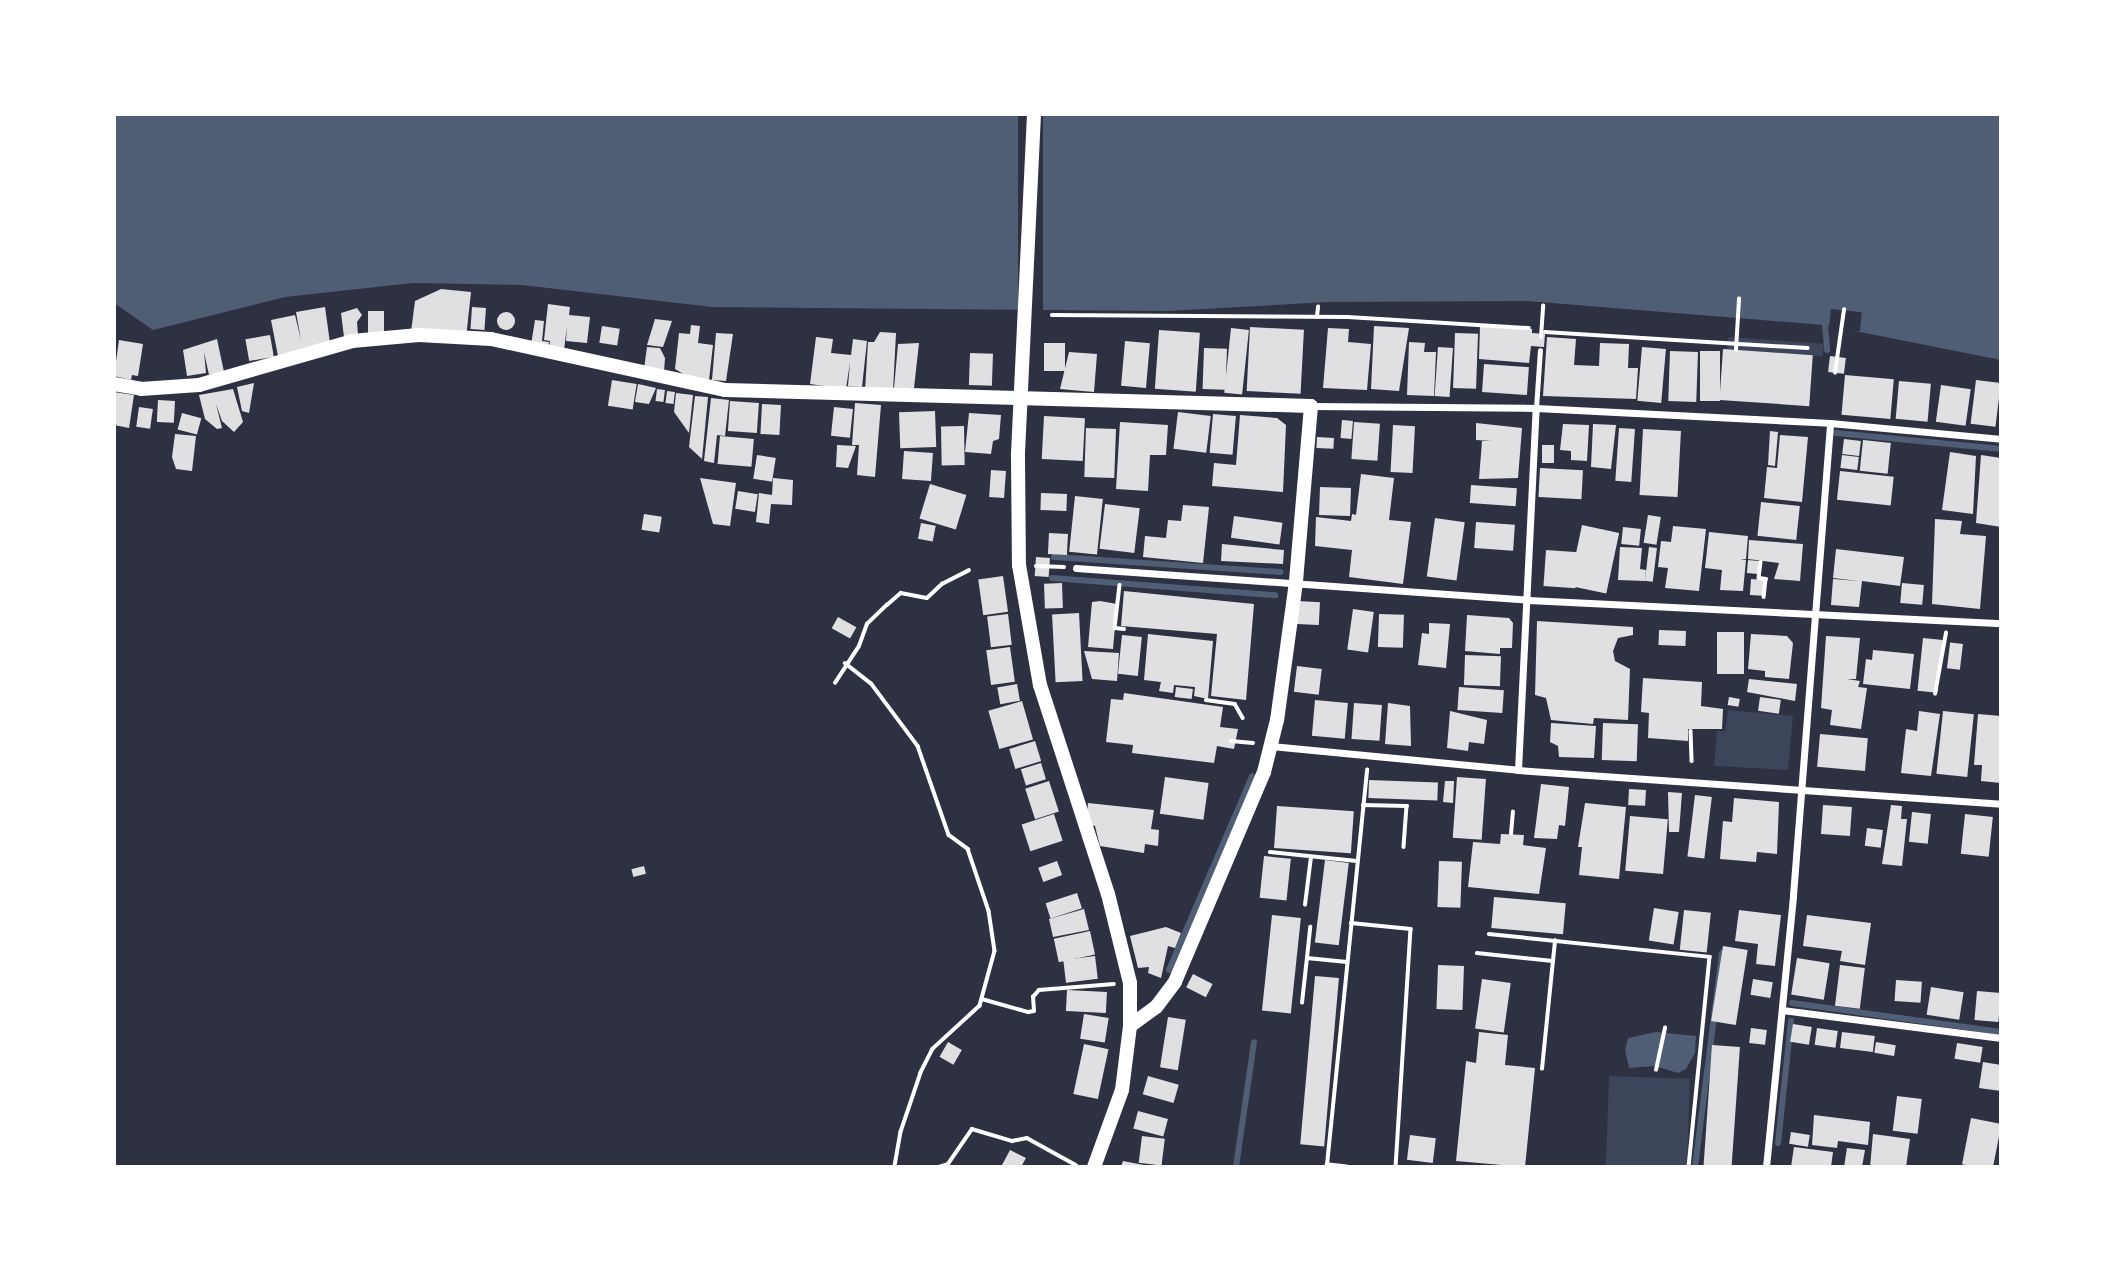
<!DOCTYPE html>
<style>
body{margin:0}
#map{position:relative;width:2115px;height:1281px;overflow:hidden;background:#2d3142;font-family:Merriweather,serif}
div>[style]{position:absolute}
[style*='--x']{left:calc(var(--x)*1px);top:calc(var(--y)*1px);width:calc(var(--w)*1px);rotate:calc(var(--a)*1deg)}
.green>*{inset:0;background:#3c4559;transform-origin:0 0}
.water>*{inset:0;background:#4f5d75}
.pier>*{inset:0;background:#2d3142;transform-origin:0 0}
.stream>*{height:6px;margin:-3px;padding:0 3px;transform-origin:3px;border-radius:3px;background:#4f5d75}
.building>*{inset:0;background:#e0e0e3;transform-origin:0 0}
.round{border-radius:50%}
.path>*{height:3.5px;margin:-1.75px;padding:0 1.75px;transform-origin:1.75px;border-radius:1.75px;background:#fff}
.service>*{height:5px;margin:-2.5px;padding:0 2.5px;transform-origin:2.5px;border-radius:2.5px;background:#fff}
.minor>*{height:7px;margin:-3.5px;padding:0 3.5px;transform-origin:3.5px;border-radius:3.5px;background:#fff}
.secondary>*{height:14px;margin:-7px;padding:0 7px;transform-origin:7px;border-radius:7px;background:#fff}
span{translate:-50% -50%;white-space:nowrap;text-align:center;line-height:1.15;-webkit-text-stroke:6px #fff;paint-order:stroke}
.frame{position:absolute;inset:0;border:116px solid #fff;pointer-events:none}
</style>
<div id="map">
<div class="green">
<i style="left:1728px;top:337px;width:96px;height:13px;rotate:4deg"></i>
<i style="clip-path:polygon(1728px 710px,1793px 716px,1788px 770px,1714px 766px,1717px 731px,1725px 731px)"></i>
<i style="left:1609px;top:1076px;width:81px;height:92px;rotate:2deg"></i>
</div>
<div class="water">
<i style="clip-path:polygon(114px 114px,2001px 114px,2001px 360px,1825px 325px,1527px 301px,1328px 302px,1167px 311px,712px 307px,522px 285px,413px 283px,285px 297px,153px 330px,114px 303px)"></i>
<i style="clip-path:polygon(1656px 1032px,1696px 1036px,1695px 1053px,1686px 1069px,1678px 1073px,1655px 1066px,1629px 1068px,1625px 1050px,1628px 1038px)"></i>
</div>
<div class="pier">
<i style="left:1018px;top:114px;width:25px;height:198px"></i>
<i style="left:1831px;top:309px;width:31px;height:19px;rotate:6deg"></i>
</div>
<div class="stream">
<i style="--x:1825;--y:325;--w:25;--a:85"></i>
<i style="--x:1836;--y:433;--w:166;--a:5.5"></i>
<i style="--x:1054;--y:557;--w:227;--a:3.8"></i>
<i style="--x:1052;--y:578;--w:224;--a:4.4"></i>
<i style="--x:1169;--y:970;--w:211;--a:-66.8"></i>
<i style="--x:1792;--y:1003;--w:211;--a:7.9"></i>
<i style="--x:1778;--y:1143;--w:123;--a:-83.9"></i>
<i style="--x:1236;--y:1167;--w:126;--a:-81.8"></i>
<i style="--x:1695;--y:1167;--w:216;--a:-82.8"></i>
</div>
<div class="building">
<i style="clip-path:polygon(441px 289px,471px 292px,466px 338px,411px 332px,415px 301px)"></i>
<i style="clip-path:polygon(548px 304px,570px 307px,569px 315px,590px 317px,587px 343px,566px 341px,567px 326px,564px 350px,549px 348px,550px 341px,544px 340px)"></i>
<i style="clip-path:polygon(325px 307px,330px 343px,278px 356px,271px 320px,295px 315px,301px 340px,296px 312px)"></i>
<i style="left:472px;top:307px;width:14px;height:22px;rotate:4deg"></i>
<i style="clip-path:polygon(357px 308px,362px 315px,357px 322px,358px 335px,344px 337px,341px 313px)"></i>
<i style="left:368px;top:311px;width:16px;height:22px"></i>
<i class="round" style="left:497px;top:312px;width:18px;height:18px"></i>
<i style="clip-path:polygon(655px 319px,672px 321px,663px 347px,647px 345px)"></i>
<i style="clip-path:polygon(535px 320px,544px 321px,542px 341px,549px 342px,548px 347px,531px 345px)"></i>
<i style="clip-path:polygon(691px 325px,700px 326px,698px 343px,713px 345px,709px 380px,690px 378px,675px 369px,679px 333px,690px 334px)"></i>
<i style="left:602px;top:326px;width:18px;height:17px;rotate:9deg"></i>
<i style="clip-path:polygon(1374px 326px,1409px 328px,1399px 391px,1371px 389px)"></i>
<i style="clip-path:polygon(1480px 326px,1532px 329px,1532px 333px,1545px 334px,1544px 347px,1531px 346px,1529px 363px,1479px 359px)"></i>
<i style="left:1250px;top:327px;width:54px;height:64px;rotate:3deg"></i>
<i style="left:1231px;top:328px;width:18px;height:65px;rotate:6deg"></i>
<i style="clip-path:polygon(1328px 328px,1349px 329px,1348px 342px,1371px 344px,1367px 390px,1323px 388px)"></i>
<i style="left:1159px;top:330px;width:41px;height:59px;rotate:4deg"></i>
<i style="clip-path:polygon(880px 332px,896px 333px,893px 391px,865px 390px,868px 342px,874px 342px)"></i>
<i style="clip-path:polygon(716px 333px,733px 334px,726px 381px,712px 380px)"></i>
<i style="left:1455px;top:333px;width:23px;height:55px;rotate:2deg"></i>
<i style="left:270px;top:335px;width:22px;height:25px;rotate:80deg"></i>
<i style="clip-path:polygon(816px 337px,833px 339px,831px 353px,851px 355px,853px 339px,867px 341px,862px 387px,848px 386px,850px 362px,846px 389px,810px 384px)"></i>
<i style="clip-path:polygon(1547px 337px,1576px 339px,1574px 365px,1599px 366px,1600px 343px,1629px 344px,1628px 368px,1638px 368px,1636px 399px,1543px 396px)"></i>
<i style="clip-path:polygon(217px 339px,224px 372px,209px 375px,204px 352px,206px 373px,187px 376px,183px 350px)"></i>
<i style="clip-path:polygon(119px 340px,143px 344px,138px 376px,132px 375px,131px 380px,114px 376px)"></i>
<i style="left:1125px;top:341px;width:25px;height:45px;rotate:5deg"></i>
<i style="clip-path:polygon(1409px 342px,1425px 343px,1424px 352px,1436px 352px,1434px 396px,1407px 395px)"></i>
<i style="clip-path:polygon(919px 343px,914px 388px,894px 388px,898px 344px)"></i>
<i style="left:1044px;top:343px;width:21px;height:28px"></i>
<i style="clip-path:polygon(647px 347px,660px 348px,665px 358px,664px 371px,644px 369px)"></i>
<i style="left:1438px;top:347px;width:15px;height:49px;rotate:4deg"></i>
<i style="left:1642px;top:347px;width:24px;height:54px;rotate:5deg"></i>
<i style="left:1204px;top:348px;width:23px;height:41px;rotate:2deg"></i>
<i style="left:1723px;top:349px;width:90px;height:51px;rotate:4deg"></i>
<i style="left:1670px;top:351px;width:28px;height:50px;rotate:2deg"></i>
<i style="left:1700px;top:351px;width:20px;height:50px"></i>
<i style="clip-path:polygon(1069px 352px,1097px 354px,1094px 392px,1060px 389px)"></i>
<i style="left:970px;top:353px;width:23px;height:32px;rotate:2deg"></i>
<i style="left:1830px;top:356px;width:16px;height:16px;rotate:7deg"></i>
<i style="left:1484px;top:364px;width:45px;height:28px;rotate:4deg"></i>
<i style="left:1845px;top:375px;width:49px;height:40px;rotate:5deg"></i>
<i style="left:612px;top:380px;width:25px;height:26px;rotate:9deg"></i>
<i style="left:1976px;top:380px;width:25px;height:44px;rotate:7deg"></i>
<i style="left:1899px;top:381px;width:32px;height:38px;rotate:5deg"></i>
<i style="clip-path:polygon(254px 383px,249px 413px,242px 411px,237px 387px)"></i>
<i style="clip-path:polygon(638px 384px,656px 388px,649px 404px,635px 402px)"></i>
<i style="left:1941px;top:385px;width:30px;height:37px;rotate:8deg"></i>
<i style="clip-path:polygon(233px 389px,243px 422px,234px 432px,222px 421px,216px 404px,222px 428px,217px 429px,205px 419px,199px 395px)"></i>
<i style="left:657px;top:389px;width:8px;height:12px;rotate:7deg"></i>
<i style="left:667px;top:391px;width:8px;height:12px;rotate:7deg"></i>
<i style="clip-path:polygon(114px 392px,134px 395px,129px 428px,114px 425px)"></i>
<i style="clip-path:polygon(676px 393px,693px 395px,689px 433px,674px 412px)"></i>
<i style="clip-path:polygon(695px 396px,708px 397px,702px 459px,689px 447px)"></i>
<i style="clip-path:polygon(711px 398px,729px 400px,725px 436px,717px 435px,714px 463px,704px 461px)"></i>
<i style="left:158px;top:400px;width:17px;height:22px;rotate:3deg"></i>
<i style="left:730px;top:401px;width:29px;height:30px;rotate:4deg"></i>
<i style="clip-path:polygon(855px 403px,881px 405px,875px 477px,857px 475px,859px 445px,852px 445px)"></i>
<i style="left:762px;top:404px;width:19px;height:30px;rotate:3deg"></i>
<i style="left:139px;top:407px;width:14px;height:20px;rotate:8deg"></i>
<i style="left:834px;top:407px;width:19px;height:29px;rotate:6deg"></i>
<i style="left:935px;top:411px;width:36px;height:36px;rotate:88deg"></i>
<i style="left:1178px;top:412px;width:33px;height:37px;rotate:7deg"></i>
<i style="left:182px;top:413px;width:20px;height:17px;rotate:15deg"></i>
<i style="clip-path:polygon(969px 413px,1001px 415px,999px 439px,993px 441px,991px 454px,965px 452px)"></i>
<i style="left:1213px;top:414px;width:23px;height:39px;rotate:5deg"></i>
<i style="clip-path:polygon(1240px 415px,1277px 418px,1286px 425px,1283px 492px,1212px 486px,1214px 463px,1236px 465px)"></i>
<i style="left:1044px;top:416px;width:41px;height:43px;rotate:3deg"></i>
<i style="left:1342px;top:420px;width:11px;height:18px;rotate:5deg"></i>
<i style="clip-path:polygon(1120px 422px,1168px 425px,1166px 455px,1150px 455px,1148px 491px,1116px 489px)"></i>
<i style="left:1354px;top:422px;width:26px;height:37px;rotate:4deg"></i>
<i style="clip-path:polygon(1476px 423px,1522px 428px,1518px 478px,1479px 479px,1482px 441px,1492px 441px,1476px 440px)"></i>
<i style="clip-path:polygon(1563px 424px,1589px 425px,1587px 461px,1571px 460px,1571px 451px,1560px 450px)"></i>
<i style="clip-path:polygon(1593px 424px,1616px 425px,1611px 469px,1591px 467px)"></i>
<i style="left:1393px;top:425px;width:22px;height:47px;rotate:3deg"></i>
<i style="left:964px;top:426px;width:39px;height:23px;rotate:89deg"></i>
<i style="left:1086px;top:428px;width:30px;height:49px;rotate:2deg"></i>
<i style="left:1619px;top:428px;width:16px;height:53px;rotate:4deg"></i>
<i style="left:1643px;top:429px;width:38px;height:66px;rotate:3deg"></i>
<i style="clip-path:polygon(1770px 431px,1778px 432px,1775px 466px,1768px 465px)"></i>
<i style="clip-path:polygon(175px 434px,196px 436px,192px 471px,176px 469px,172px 457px)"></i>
<i style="clip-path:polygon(1780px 435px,1808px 437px,1802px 502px,1764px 498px,1767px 467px,1777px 468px)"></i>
<i style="left:720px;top:436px;width:34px;height:28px;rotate:5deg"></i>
<i style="left:1317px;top:437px;width:17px;height:11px;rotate:3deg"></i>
<i style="left:1844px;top:439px;width:17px;height:15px;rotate:7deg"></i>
<i style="left:1863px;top:440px;width:28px;height:31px;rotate:6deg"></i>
<i style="clip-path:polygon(837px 445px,856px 446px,848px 468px,836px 467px)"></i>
<i style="left:1542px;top:445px;width:12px;height:18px"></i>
<i style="left:904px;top:451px;width:29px;height:28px;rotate:4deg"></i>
<i style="clip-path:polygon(1950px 452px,1976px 456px,1973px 514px,1942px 510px)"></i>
<i style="left:757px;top:455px;width:19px;height:24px;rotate:9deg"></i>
<i style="left:1842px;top:455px;width:17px;height:13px;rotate:7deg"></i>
<i style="clip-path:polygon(1981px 455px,2001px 458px,2001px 527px,1976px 523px)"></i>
<i style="left:1540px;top:468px;width:43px;height:29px;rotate:3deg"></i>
<i style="left:991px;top:470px;width:15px;height:27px;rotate:4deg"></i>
<i style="left:1840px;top:471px;width:54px;height:29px;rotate:6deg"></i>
<i style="clip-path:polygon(1361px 474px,1394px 478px,1389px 520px,1411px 522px,1403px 584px,1349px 577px,1352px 550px,1315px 546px,1316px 517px,1351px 521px,1352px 514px,1356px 515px)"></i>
<i style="clip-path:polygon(700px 478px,736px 483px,730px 526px,713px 524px)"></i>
<i style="clip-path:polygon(773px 478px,793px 480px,792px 505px,771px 504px,769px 524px,756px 522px,759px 493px,772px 495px)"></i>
<i style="left:930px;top:484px;width:38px;height:36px;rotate:17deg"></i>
<i style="left:1471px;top:485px;width:46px;height:18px;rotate:4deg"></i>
<i style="left:1320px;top:487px;width:31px;height:28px;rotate:2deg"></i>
<i style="left:738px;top:491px;width:20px;height:18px;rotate:9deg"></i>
<i style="left:1041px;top:493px;width:26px;height:17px;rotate:2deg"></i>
<i style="left:1075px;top:496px;width:28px;height:56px;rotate:6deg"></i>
<i style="left:1761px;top:502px;width:39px;height:34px;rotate:6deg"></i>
<i style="left:1105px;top:504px;width:35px;height:45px;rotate:7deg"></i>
<i style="clip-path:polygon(1183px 505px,1209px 507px,1203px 563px,1143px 557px,1145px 536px,1166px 538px,1168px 520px,1181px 521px)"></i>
<i style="left:644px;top:514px;width:18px;height:16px;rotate:9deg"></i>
<i style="left:1648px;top:515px;width:13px;height:28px;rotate:9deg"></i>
<i style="left:1234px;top:516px;width:49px;height:22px;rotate:8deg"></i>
<i style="left:1435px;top:518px;width:30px;height:59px;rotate:8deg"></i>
<i style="clip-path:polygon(1935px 519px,1962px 521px,1960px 534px,1986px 536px,1980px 609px,1932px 604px)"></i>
<i style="left:1476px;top:522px;width:39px;height:26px;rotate:4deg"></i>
<i style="left:921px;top:523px;width:15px;height:16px;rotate:11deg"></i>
<i style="left:1582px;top:525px;width:38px;height:62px;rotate:12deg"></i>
<i style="clip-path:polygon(1673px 526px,1706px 529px,1699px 591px,1665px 588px,1668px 568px,1658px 567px,1661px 541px,1671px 542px)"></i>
<i style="left:1623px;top:527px;width:18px;height:17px;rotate:6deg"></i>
<i style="clip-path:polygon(1709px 532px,1748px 536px,1746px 559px,1740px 559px,1746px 560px,1743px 591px,1720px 590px,1722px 570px,1705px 568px)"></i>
<i style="left:1049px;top:533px;width:19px;height:21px;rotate:3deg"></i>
<i style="clip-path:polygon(1749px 540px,1803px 544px,1800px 581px,1774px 579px,1779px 563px,1748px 559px)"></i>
<i style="clip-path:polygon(1222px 544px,1284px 550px,1283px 564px,1221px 561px)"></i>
<i style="clip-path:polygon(1620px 547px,1642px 548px,1640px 569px,1646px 570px,1645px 581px,1618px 580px)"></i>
<i style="left:1649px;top:547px;width:8px;height:34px;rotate:7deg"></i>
<i style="clip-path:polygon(1836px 549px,1904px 557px,1900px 586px,1862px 581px,1859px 607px,1831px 605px,1833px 579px,1859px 581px,1833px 578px)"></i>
<i style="left:1546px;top:550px;width:32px;height:36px;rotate:4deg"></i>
<i style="left:1036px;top:557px;width:14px;height:19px;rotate:4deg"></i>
<i style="left:1748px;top:560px;width:11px;height:13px;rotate:5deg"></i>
<i style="left:1003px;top:576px;width:36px;height:25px;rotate:82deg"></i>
<i style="left:1751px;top:579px;width:13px;height:16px;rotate:4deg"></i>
<i style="left:1062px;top:583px;width:25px;height:18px;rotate:88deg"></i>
<i style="left:1902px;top:583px;width:22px;height:20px;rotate:5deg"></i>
<i style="clip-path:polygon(1124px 591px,1254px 604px,1246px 700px,1211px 696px,1217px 634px,1121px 626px)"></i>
<i style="clip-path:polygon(1100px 601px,1117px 604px,1113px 649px,1088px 647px,1092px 602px)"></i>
<i style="left:1298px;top:601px;width:22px;height:23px;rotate:3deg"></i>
<i style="left:1353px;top:609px;width:21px;height:41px;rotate:8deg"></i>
<i style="left:1079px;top:613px;width:68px;height:27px;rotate:87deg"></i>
<i style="left:1008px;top:614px;width:31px;height:21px;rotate:83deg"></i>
<i style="left:1379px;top:614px;width:25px;height:33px;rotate:2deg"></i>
<i style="clip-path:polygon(1467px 615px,1509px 618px,1513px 623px,1512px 648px,1500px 648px,1500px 654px,1465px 651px)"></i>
<i style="left:838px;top:617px;width:21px;height:13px;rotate:29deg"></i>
<i style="clip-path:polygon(1537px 621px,1633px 627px,1633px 635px,1618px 638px,1613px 651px,1615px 661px,1630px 669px,1628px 720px,1594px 718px,1593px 724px,1551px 720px,1546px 698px,1535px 695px)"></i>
<i style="clip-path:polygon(1429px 623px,1450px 624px,1446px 668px,1418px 665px,1422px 633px,1429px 634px)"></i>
<i style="left:1659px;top:630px;width:27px;height:15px;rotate:2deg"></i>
<i style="left:1717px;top:632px;width:27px;height:42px"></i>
<i style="clip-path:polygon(1148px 634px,1213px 641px,1208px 699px,1194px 696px,1195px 687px,1174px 685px,1173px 693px,1159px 691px,1161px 682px,1144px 680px)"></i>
<i style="clip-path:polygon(1751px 634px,1787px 636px,1793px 643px,1789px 679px,1765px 677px,1765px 671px,1748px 669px)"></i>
<i style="left:1122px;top:635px;width:20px;height:39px;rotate:6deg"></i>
<i style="clip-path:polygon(1826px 636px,1860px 638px,1856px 679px,1847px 679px,1860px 681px,1858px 687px,1867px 688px,1861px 729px,1830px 725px,1832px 710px,1821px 708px)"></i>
<i style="left:1923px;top:638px;width:20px;height:53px;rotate:6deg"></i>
<i style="left:1963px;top:644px;width:26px;height:13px;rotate:97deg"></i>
<i style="left:1010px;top:647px;width:35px;height:24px;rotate:82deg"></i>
<i style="clip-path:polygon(1873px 650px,1914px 654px,1910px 689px,1863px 684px,1866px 659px,1872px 660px)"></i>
<i style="clip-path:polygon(1084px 651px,1119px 653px,1117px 681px,1092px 679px)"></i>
<i style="left:1465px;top:655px;width:36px;height:30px;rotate:2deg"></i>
<i style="left:1297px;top:666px;width:25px;height:26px;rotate:7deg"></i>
<i style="clip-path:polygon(1643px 678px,1702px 682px,1701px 706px,1723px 709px,1722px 729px,1688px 729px,1688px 741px,1648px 738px,1649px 713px,1641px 712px)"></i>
<i style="clip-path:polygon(1749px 679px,1797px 684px,1795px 701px,1747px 692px)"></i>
<i style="left:1017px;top:684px;width:17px;height:20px;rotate:80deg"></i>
<i style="left:1176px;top:687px;width:17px;height:10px;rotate:7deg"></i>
<i style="left:1459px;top:687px;width:45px;height:23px;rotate:4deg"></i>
<i style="clip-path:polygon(1124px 693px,1223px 707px,1220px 727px,1238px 729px,1234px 749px,1217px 746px,1214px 763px,1132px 753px,1133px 745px,1106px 742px,1111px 699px,1123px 700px)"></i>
<i style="left:1729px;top:697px;width:11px;height:8px;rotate:10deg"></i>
<i style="left:1760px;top:697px;width:21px;height:14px;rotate:8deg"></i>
<i style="left:1315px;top:700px;width:33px;height:36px;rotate:5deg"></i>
<i style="left:1022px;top:701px;width:40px;height:35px;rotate:74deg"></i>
<i style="left:1354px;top:703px;width:28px;height:36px;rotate:4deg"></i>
<i style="clip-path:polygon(1388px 703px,1410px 706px,1411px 746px,1385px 744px)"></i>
<i style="clip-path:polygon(1450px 711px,1487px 720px,1484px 744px,1469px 742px,1468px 751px,1447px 748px)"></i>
<i style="clip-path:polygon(1919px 711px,1940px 714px,1931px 776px,1901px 773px,1906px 729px,1917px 731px)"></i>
<i style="left:1943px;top:711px;width:31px;height:63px;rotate:6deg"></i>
<i style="clip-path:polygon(1978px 714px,2001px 716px,2001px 783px,1981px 781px,1982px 765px,1974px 765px)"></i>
<i style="clip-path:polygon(1551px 723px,1596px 726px,1594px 758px,1559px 757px,1558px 746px,1550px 742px)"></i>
<i style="left:1603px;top:723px;width:35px;height:37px;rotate:2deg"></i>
<i style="left:1820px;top:734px;width:48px;height:33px;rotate:5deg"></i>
<i style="left:1035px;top:741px;width:21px;height:27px;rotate:73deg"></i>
<i style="left:1041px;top:763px;width:17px;height:21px;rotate:73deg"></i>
<i style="left:1165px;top:777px;width:44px;height:37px;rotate:8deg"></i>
<i style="left:1457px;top:777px;width:29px;height:61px;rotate:4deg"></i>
<i style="left:1369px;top:780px;width:69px;height:18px;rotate:2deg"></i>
<i style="left:1049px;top:781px;width:32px;height:25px;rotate:72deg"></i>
<i style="clip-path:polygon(1445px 781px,1454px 781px,1453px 803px,1443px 802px)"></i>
<i style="clip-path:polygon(1541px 784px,1569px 787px,1565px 826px,1559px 825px,1557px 839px,1534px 838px)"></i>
<i style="left:1629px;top:789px;width:17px;height:16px;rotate:3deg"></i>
<i style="clip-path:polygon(1668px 792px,1682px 793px,1679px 832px,1669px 832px)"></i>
<i style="left:1695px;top:795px;width:17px;height:62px;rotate:7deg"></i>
<i style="clip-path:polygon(1734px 798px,1779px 802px,1777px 854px,1757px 852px,1756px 862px,1720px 859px,1723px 821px,1732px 822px)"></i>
<i style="clip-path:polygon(1088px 803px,1154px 810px,1151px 829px,1159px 830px,1158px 846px,1145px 844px,1144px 853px,1100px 846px,1095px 826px,1086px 824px)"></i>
<i style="clip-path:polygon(1585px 803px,1626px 807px,1619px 879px,1579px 875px,1582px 847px,1578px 847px)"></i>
<i style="left:1823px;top:805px;width:29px;height:29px;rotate:4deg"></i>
<i style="clip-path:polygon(1891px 805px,1902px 806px,1901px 819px,1907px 819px,1902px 866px,1882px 864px)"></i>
<i style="left:1277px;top:806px;width:77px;height:42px;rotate:4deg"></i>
<i style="left:1912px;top:812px;width:19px;height:30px;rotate:6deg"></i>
<i style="left:1054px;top:814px;width:28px;height:34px;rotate:72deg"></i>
<i style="left:1965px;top:814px;width:28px;height:40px;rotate:6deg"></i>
<i style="left:1630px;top:816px;width:38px;height:55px;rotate:5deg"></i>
<i style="left:1867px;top:828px;width:16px;height:18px;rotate:7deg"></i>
<i style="clip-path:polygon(1501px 834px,1524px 835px,1523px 845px,1546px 848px,1539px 894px,1468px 887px,1473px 842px,1500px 844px)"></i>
<i style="left:1264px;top:856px;width:27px;height:42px;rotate:6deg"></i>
<i style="left:1325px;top:860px;width:24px;height:83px;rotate:7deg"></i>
<i style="left:1057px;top:861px;width:15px;height:20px;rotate:70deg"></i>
<i style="left:1439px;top:861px;width:23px;height:46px;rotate:2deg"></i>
<i style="left:644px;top:866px;width:8px;height:13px;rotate:76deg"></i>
<i style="left:1077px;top:893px;width:16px;height:33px;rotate:72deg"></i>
<i style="left:1494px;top:897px;width:72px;height:31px;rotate:5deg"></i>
<i style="left:1654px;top:908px;width:25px;height:33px;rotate:9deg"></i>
<i style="clip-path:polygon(1084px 909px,1089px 930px,1053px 937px,1049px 919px)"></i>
<i style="left:1684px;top:910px;width:27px;height:40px;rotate:6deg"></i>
<i style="clip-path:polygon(1739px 910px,1781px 915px,1775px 966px,1756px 964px,1758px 944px,1735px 941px)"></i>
<i style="left:1272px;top:915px;width:29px;height:96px;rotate:6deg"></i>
<i style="clip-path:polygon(1807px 915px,1871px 923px,1865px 965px,1840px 961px,1842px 951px,1803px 946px)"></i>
<i style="clip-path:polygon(1166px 927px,1181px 933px,1175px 948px,1168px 946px,1161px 978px,1148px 973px,1149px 967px,1138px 968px,1130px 936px)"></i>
<i style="left:1090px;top:931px;width:24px;height:37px;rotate:78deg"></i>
<i style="left:1723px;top:946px;width:25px;height:76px;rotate:9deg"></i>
<i style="left:1095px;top:956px;width:23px;height:32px;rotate:83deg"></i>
<i style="left:1797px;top:958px;width:33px;height:37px;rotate:9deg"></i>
<i style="left:1438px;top:965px;width:26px;height:44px;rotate:2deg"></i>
<i style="left:1840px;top:965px;width:25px;height:41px;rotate:7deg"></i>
<i style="left:1193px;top:974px;width:22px;height:15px;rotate:27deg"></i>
<i style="left:1315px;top:976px;width:24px;height:169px;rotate:5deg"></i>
<i style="left:1482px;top:979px;width:29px;height:50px;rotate:8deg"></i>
<i style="left:1753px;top:979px;width:20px;height:16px;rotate:9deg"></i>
<i style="left:1896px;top:980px;width:26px;height:21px;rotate:4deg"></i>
<i style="left:1931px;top:987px;width:33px;height:28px;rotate:9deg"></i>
<i style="left:1067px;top:990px;width:40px;height:21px;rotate:3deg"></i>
<i style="left:1977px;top:991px;width:24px;height:29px;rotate:5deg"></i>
<i style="left:1084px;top:1014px;width:25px;height:25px;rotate:9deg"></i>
<i style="left:1168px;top:1017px;width:18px;height:51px;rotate:9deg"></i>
<i style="left:1793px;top:1024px;width:19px;height:18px;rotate:9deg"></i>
<i style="left:1751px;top:1028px;width:16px;height:15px;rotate:7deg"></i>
<i style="left:1817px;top:1028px;width:21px;height:17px;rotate:8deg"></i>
<i style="clip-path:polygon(1479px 1032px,1508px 1035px,1505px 1065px,1535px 1068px,1525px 1167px,1456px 1161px,1466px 1061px,1476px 1063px)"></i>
<i style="left:1842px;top:1032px;width:33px;height:16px;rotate:7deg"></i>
<i style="left:948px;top:1042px;width:16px;height:17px;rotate:30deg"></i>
<i style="left:1876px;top:1042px;width:20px;height:11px;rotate:9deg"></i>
<i style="left:1957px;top:1043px;width:26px;height:16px;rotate:9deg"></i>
<i style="left:1084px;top:1044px;width:25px;height:51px;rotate:12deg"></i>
<i style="left:1712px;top:1045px;width:28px;height:123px;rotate:4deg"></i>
<i style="clip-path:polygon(1983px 1062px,2001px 1065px,2001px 1091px,1979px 1088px)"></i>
<i style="left:1148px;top:1076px;width:32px;height:19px;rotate:16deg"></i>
<i style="left:1897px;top:1096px;width:25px;height:35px;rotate:7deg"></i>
<i style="left:1138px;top:1111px;width:31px;height:18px;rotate:15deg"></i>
<i style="clip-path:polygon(1814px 1115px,1870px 1122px,1868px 1145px,1838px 1141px,1837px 1148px,1812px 1145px)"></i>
<i style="left:1971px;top:1118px;width:31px;height:47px;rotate:11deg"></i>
<i style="left:1791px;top:1132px;width:19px;height:12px;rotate:9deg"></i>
<i style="clip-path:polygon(1873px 1134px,1910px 1139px,1906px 1167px,1870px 1167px)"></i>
<i style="left:1410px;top:1135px;width:26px;height:25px;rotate:7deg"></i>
<i style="left:1142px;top:1136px;width:23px;height:27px;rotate:7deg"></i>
<i style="clip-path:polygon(1794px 1147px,1833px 1152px,1831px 1167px,1791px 1167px)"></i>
<i style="clip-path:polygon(1847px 1148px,1865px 1150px,1862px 1167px,1844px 1167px)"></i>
<i style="clip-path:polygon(1010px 1150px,1026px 1158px,1021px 1167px,1001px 1167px)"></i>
<i style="clip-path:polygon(1123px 1161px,1149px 1166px,1149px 1167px,1121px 1167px)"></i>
</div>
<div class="path">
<i style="--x:1052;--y:315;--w:296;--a:0.4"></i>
<i style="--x:1348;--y:317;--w:181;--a:3.5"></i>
<i style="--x:1317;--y:317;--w:10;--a:-84"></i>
<i style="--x:1545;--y:332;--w:263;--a:3.5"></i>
<i style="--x:1541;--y:337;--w:31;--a:-86"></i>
<i style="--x:1736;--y:350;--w:51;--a:-86.6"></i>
<i style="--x:1835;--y:373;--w:64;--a:-81.9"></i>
<i style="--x:1761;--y:562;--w:16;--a:97"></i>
<i style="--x:1759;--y:578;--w:7;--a:8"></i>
<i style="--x:1766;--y:579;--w:18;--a:96"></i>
<i style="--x:1036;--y:566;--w:28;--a:2"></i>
<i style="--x:1120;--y:585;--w:43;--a:96.6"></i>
<i style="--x:1115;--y:628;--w:9;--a:6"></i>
<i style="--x:845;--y:663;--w:33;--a:38"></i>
<i style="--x:871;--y:683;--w:79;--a:53.3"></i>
<i style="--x:918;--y:746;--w:94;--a:70.8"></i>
<i style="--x:949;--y:835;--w:24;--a:36"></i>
<i style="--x:968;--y:849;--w:65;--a:71.3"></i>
<i style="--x:989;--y:911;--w:40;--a:81.5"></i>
<i style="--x:995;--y:951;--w:57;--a:105.3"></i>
<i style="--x:980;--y:1006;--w:64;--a:137.5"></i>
<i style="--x:933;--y:1049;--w:27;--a:117"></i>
<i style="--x:921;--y:1073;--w:62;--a:108.7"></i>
<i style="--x:901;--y:1132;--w:36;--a:100"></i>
<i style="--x:835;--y:683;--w:44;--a:-57"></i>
<i style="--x:859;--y:646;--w:23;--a:-70"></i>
<i style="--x:867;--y:624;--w:28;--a:-44"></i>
<i style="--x:887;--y:605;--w:18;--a:-41"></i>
<i style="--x:901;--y:593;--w:26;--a:11"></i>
<i style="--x:927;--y:598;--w:21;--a:-43"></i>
<i style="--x:942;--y:584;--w:30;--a:-27"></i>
<i style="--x:1935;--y:694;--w:62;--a:-79.8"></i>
<i style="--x:1206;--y:700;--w:29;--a:8"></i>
<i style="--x:1235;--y:704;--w:16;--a:60"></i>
<i style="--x:1691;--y:731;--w:30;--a:88"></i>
<i style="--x:1231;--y:741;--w:22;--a:5"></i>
<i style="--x:1363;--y:805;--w:44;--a:1.3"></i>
<i style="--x:1407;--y:806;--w:41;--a:94.2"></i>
<i style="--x:1511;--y:834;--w:22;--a:-85"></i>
<i style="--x:1270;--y:852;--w:87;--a:5.9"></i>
<i style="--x:1305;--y:905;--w:48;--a:-82.9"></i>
<i style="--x:1351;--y:923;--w:60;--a:5.7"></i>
<i style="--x:1411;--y:929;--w:238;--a:93.6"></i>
<i style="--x:1489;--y:934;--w:222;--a:5.9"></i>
<i style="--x:1710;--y:957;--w:211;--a:95.7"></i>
<i style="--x:1477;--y:953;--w:76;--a:6"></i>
<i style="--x:1307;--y:958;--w:31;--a:-84"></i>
<i style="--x:982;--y:999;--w:48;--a:15.8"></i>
<i style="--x:1028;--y:1012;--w:6;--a:-9"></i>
<i style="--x:1034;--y:1011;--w:14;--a:-94"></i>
<i style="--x:1033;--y:997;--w:9;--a:-49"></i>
<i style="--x:1039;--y:990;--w:75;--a:-4.6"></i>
<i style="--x:1302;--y:1003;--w:45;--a:-83.7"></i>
<i style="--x:1307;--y:958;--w:40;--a:5.7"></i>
<i style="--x:1542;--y:1069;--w:129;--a:-84.2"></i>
<i style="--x:1656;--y:1070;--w:43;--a:-77.9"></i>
<i style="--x:939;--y:1167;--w:9;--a:-18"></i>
<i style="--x:948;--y:1164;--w:42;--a:-55.6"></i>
<i style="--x:972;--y:1129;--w:42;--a:16.7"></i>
<i style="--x:1012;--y:1141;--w:15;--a:-11"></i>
<i style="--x:1027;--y:1138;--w:56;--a:28.9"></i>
<i style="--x:1347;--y:1167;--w:20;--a:-174"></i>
<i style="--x:1327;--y:1165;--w:397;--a:-84.2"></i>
</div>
<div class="service">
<i style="--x:1536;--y:408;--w:58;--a:-86.1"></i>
</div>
<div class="minor">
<i style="--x:1311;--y:406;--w:225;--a:0.5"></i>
<i style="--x:1536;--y:408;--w:294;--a:2.9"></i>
<i style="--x:1830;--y:423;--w:172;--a:5.3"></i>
<i style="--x:1076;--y:568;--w:453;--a:4"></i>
<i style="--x:1528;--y:600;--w:474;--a:2.8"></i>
<i style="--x:1271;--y:746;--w:248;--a:5.5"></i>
<i style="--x:1518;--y:770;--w:484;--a:4"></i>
<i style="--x:1518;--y:770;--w:362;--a:-87.2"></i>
<i style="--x:1782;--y:1010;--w:221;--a:7.3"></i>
<i style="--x:1766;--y:1167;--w:273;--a:-84.3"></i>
<i style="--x:1793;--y:895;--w:473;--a:-85.5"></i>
</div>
<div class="secondary">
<i style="--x:1034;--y:114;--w:343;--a:92.7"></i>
<i style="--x:1018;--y:457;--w:108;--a:89.5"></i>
<i style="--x:1019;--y:565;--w:122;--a:80.1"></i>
<i style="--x:1040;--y:685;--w:220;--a:72"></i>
<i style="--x:1108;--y:894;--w:92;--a:76.1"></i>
<i style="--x:1130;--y:983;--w:43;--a:90"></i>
<i style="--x:1130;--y:1026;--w:64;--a:97.1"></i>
<i style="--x:1122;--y:1090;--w:82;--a:110"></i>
<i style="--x:114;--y:384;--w:27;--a:10"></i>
<i style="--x:141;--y:389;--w:58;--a:-3.9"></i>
<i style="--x:199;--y:385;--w:159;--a:-16"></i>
<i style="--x:352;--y:341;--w:67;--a:-5.1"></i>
<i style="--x:419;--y:335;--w:72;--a:3.2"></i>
<i style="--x:491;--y:339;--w:239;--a:12.3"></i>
<i style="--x:725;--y:390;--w:586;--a:1.56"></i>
<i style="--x:1311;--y:406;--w:177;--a:94.9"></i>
<i style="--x:1296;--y:582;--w:139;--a:97.8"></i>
<i style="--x:1277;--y:720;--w:54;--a:104"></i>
<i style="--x:1264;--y:772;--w:228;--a:113"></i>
<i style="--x:1175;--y:982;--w:31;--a:127"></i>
<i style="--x:1156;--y:1007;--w:32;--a:144"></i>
</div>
<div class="frame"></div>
</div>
